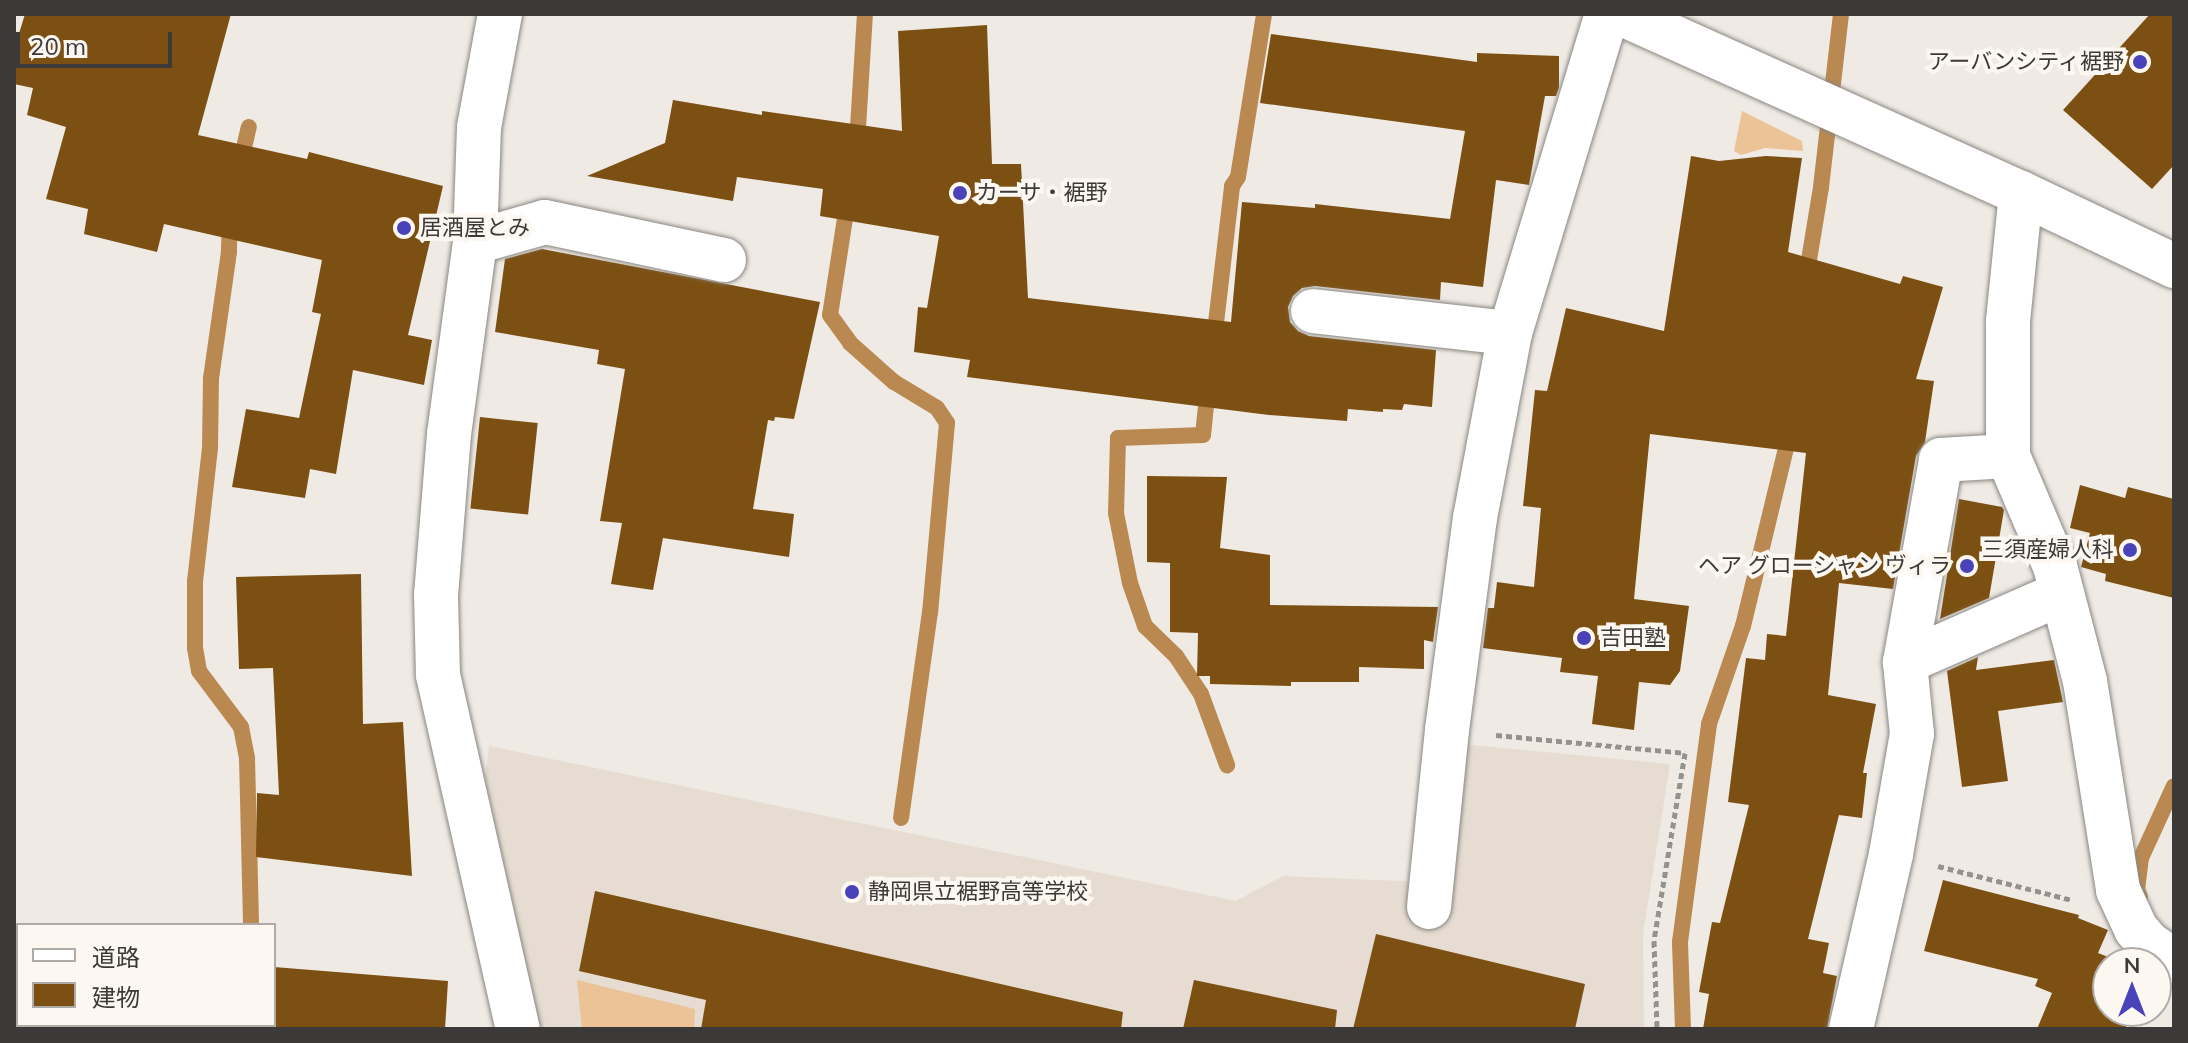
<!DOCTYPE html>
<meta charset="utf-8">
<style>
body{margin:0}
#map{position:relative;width:2188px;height:1043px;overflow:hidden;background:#efeae4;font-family:Mulish,"Noto Sans JP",sans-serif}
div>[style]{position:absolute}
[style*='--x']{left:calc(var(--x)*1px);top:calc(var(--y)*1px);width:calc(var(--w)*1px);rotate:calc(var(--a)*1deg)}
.built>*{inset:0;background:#e6dcd1}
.green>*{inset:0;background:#ebc396}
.stream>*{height:16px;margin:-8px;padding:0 8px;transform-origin:8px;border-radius:8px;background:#b98951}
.building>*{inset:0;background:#7c5012;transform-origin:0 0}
.path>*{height:5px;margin-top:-2.5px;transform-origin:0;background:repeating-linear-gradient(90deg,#95918d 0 6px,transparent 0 10px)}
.roads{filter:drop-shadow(0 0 2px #8a8681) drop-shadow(0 0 2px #8a8681)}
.minor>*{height:44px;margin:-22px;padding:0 22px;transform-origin:22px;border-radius:22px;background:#fff}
.dots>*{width:22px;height:22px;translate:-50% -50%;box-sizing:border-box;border:4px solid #fcf7f1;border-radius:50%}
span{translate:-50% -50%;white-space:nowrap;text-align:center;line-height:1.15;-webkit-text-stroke:8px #fcf7f1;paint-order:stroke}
.poi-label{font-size:22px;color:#3c3a38}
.right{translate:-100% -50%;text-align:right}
.left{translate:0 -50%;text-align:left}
.frame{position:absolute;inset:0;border:16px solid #3c3a38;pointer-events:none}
.legend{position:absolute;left:16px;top:923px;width:260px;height:104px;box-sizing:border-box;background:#fcf7f1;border:2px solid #afaba7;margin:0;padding:10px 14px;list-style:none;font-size:24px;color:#3c3a38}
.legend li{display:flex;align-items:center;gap:16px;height:40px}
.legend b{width:40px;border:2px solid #afaba7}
.north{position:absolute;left:2092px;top:947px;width:80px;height:80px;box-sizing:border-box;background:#fcf7f1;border:2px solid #afaba7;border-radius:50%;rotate:0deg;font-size:22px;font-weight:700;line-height:32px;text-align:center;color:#3c3a38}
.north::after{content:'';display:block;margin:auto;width:28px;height:36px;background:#4942b8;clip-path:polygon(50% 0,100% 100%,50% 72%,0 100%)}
.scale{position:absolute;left:16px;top:32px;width:156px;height:36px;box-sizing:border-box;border:4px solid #3c3a38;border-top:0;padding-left:10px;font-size:24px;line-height:28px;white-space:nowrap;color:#3c3a38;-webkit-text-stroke:6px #fcf7f1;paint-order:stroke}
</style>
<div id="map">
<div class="built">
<i style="clip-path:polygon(1461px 744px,1670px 764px,1643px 934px,1644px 1029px,540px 1029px,485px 778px,489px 746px,1236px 901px,1283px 876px,1445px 883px)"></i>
</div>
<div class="green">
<i style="clip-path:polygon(1742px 111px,1802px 141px,1803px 151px,1765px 148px,1741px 155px,1734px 151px)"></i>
<i style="clip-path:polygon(577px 980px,695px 1009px,694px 1029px,582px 1029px)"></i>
</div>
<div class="stream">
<i style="--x:857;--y:144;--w:130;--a:-86.5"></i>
<i style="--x:240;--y:165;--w:39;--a:-77"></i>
<i style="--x:848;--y:199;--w:117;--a:98.8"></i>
<i style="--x:830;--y:315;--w:34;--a:54"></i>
<i style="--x:850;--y:343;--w:59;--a:41.6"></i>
<i style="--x:894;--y:382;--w:50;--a:31.2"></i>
<i style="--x:937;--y:408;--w:18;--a:56"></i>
<i style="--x:947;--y:423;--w:190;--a:95.1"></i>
<i style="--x:930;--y:612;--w:208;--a:98"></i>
<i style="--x:230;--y:219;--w:33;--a:92"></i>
<i style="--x:229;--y:252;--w:127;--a:98.1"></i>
<i style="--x:211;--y:378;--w:70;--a:90.8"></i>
<i style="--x:210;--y:448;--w:134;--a:96.4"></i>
<i style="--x:195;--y:581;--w:67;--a:90"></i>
<i style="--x:195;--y:648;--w:23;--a:80"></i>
<i style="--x:199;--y:671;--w:70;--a:53.1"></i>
<i style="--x:241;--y:727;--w:32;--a:79"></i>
<i style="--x:247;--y:758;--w:167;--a:88.6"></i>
<i style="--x:1806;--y:278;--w:92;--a:-80.6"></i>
<i style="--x:1821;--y:187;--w:174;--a:-83.4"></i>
<i style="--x:1214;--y:340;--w:155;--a:-83.3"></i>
<i style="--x:1232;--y:186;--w:11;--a:-56"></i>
<i style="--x:1238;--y:177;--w:165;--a:-80.9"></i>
<i style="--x:1208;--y:386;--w:49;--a:95.8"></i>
<i style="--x:1203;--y:435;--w:85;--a:178"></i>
<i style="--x:1118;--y:438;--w:75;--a:91.5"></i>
<i style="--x:1116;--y:513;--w:71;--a:78.7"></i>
<i style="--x:1130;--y:583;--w:46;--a:70.8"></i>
<i style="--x:1145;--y:626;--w:43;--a:44.1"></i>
<i style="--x:1176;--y:656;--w:45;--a:56.7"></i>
<i style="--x:1201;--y:694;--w:76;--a:69.9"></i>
<i style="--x:2140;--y:897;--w:8;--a:-113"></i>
<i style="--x:2137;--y:890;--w:32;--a:-83"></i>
<i style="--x:2141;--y:858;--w:79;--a:-65.4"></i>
<i style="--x:249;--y:1029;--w:4;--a:-76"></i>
<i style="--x:1683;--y:1029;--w:87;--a:-92"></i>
<i style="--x:1680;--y:942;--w:220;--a:-82.4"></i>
<i style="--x:1709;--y:724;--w:104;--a:-70.9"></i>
<i style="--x:1743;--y:626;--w:200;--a:-76.4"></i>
</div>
<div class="building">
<i style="clip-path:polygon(25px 14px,231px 14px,198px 135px,307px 159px,309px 152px,443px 186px,408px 335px,432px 340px,424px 385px,353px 370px,336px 474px,310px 469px,305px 498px,232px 487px,246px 409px,299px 418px,321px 314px,312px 312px,322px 260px,164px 224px,157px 252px,84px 234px,88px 209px,46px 199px,66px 127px,27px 115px,33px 88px,14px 84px,14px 50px)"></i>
<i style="clip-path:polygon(2150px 14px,2174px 14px,2174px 165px,2152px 189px,2063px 110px)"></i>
<i style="clip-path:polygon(987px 25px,992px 164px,1021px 164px,1028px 298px,1231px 322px,1242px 202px,1315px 208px,1315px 204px,1450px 219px,1465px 131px,1260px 103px,1271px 34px,1477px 62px,1477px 53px,1559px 56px,1559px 88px,1556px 96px,1545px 96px,1529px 185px,1496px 180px,1483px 287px,1441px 282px,1440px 300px,1315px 286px,1302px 288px,1293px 296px,1288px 307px,1290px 322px,1298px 331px,1309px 336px,1436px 350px,1432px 407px,1404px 404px,1402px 410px,1383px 409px,1383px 412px,1348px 409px,1347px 421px,1269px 415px,967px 377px,970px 360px,914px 352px,918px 307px,927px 308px,939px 236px,820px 216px,823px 189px,737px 177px,733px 201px,587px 176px,665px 143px,673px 100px,762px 115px,762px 111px,902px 131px,898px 31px)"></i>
<i style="clip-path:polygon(1691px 156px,1719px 161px,1766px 156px,1802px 158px,1788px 252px,1900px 284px,1903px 276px,1943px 287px,1916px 379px,1934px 381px,1925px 442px,1916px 456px,1893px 589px,1839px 583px,1828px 695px,1876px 704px,1863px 773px,1867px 773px,1862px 818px,1839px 815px,1808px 939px,1829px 943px,1823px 973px,1837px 976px,1827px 1029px,1703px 1029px,1709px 994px,1699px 992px,1712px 922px,1720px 923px,1749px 805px,1728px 802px,1746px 658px,1765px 660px,1767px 634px,1786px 636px,1806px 453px,1650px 434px,1634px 599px,1689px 606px,1680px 671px,1670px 685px,1639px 682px,1634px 730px,1592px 724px,1598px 676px,1560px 672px,1562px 658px,1483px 648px,1488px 608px,1494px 608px,1497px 582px,1534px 587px,1541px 508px,1523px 506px,1535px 390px,1547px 391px,1566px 308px,1664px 331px)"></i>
<i style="clip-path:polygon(542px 249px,820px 302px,794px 419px,775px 417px,774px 421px,768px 420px,753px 509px,794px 514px,789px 557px,663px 538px,653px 590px,611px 584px,622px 523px,600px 521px,625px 369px,597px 364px,599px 350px,495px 332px,505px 259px)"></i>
<i style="left:480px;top:417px;width:58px;height:92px;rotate:6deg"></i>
<i style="clip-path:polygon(1147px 476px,1227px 477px,1220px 548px,1270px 555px,1270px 605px,1438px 607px,1433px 642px,1424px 640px,1424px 669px,1359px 667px,1359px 682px,1291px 682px,1291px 686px,1210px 684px,1210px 676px,1197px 676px,1198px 633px,1170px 632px,1170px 563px,1147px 562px)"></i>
<i style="clip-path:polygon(2080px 485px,2125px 498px,2128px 487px,2174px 499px,2174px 598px,2105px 581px,2106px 574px,2081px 567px,2090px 533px,2070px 528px)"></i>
<i style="clip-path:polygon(1959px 499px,2002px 507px,2004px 510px,1989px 598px,1940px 619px)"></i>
<i style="clip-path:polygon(361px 574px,363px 724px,403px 722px,412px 876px,256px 857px,257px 793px,279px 795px,273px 668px,239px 669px,236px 577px)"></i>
<i style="clip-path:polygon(1978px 657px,1976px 670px,2054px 660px,2063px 702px,1998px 711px,2008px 781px,1962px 787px,1947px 671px)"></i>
<i style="clip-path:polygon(1943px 880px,2079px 915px,2078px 918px,2108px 930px,2098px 953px,2124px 963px,2108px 963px,2108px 1011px,2132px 1011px,2125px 1029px,2037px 1029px,2052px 993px,2035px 986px,2038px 979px,1924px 951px)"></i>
<i style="clip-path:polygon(595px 891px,1123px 1012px,1121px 1029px,701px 1029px,706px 1000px,579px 971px)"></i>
<i style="clip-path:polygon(1376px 934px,1585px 984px,1575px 1029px,1353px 1029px)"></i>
<i style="clip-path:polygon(274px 967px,448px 981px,445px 1029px,274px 1029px)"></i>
<i style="clip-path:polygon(1194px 980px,1337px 1010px,1335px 1029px,1183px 1029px)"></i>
</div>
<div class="path">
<i style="--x:1496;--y:735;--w:190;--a:5.4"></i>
<i style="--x:1685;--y:753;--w:191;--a:99.4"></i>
<i style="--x:1654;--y:941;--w:88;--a:88"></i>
<i style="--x:1938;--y:866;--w:138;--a:14.2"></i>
</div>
<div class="roads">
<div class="minor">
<i style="--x:500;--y:14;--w:115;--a:100.5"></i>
<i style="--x:479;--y:127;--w:115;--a:92"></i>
<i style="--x:475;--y:242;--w:194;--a:97.7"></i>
<i style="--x:449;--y:434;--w:161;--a:94.6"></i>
<i style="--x:436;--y:594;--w:81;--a:88.6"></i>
<i style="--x:438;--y:675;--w:363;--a:77.3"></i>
<i style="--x:1622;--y:14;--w:437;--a:24.2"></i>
<i style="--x:2021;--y:193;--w:170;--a:25.5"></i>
<i style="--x:2021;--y:193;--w:130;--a:95.8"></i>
<i style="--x:2008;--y:322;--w:134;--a:90"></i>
<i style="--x:2008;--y:456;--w:120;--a:66.9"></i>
<i style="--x:2055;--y:566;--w:119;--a:75.4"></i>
<i style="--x:2085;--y:681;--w:212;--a:81"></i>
<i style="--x:2118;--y:890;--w:43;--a:65.2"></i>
<i style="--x:2136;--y:929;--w:18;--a:49"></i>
<i style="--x:2148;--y:943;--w:32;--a:35"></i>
<i style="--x:475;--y:242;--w:73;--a:-15.9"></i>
<i style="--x:545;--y:222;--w:183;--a:12"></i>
<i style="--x:1313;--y:311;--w:198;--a:6.4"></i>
<i style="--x:1905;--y:662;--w:171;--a:-23.7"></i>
<i style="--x:1429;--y:907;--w:178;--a:-84.2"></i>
<i style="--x:1447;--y:730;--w:214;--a:-82.5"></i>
<i style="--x:1475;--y:518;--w:188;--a:-79.3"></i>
<i style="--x:1510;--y:333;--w:333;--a:-73.1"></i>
<i style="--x:14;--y:955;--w:4;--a:14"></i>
<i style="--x:196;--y:1025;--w:11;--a:22"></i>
<i style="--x:1851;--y:1029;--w:180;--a:-77.1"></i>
<i style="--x:1891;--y:854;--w:122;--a:-80.1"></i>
<i style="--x:1912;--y:734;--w:72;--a:-95.6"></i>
<i style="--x:1905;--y:662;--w:205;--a:-79.9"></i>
<i style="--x:1941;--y:460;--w:67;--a:-3.4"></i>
</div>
</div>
<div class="dots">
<i style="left:2140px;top:62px;background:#4942b8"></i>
<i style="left:960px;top:193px;background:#4942b8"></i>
<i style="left:404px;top:228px;background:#4942b8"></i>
<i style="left:2130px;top:550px;background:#4942b8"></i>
<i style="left:1967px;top:566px;background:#4942b8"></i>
<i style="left:1584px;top:638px;background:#4942b8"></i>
<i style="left:852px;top:892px;background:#4942b8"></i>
</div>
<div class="poi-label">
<span class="right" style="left:2124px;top:62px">アーバンシティ裾野</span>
<span class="left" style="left:976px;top:193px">カーサ・裾野</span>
<span class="left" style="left:420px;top:228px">居酒屋とみ</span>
<span class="right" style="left:2114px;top:550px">三須産婦人科</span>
<span class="right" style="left:1951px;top:566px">ヘア グローシャン ヴィラ</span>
<span class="left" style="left:1600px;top:638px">吉田塾</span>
<span class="left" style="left:868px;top:892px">静岡県立裾野高等学校</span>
</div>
<div class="frame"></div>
<ul class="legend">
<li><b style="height:10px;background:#fff"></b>道路</li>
<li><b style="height:22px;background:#7c5012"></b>建物</li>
</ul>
<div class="north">N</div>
<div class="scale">20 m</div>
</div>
